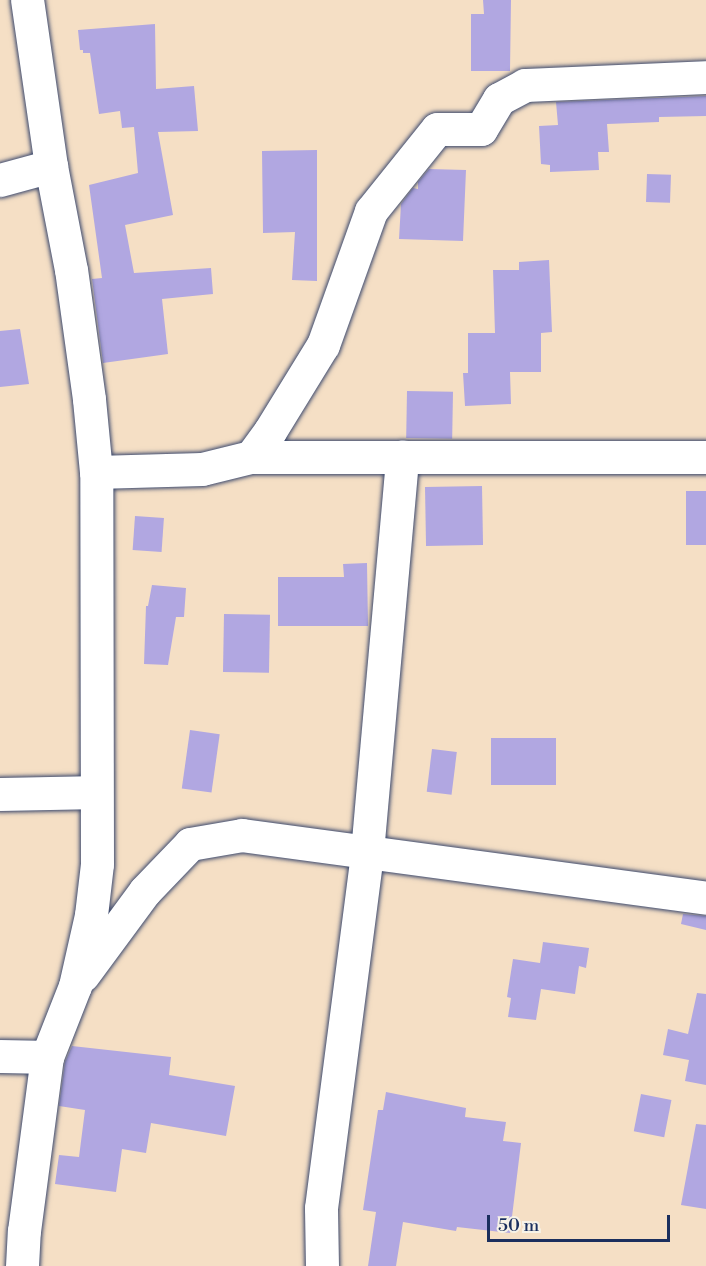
<!DOCTYPE html>
<style>
body{margin:0}
#map{position:relative;width:706px;height:1266px;overflow:hidden;background:#f5dfc5;font-family:"Libre Bodoni",serif}
div>[style]{position:absolute}
[style*='--x']{left:calc(var(--x)*1px);top:calc(var(--y)*1px);width:calc(var(--w)*1px);rotate:calc(var(--a)*1deg)}
.building>*{inset:0;background:#b1a7e1;transform-origin:0 0}
.roads{filter:drop-shadow(0 0 2px #3c496d) drop-shadow(0 0 2px #3c496d)}
.minor>*{height:33px;margin:-16.5px;padding:0 16.5px;transform-origin:16.5px;border-radius:16.5px;background:#fff}
span{translate:-50% -50%;white-space:nowrap;text-align:center;line-height:1.15;-webkit-text-stroke:6px #f7f3e8;paint-order:stroke}
.scale{position:absolute;left:487px;top:1215px;width:183px;height:27px;box-sizing:border-box;border:3px solid #1b2f5e;border-top:0;padding-left:8px;font-size:18px;line-height:21px;white-space:nowrap;color:#1b2f5e;-webkit-text-stroke:4px #f7f3e8;paint-order:stroke}
</style>
<div id="map">
<div class="building">
<i style="clip-path:polygon(483px 0,511px 0,510px 71px,471px 71px,471px 14px,484px 14px)"></i>
<i style="clip-path:polygon(155px 24px,156px 89px,194px 86px,198px 131px,158px 132px,173px 215px,125px 225px,134px 273px,211px 268px,213px 294px,162px 299px,168px 354px,103px 363px,92px 279px,102px 278px,89px 185px,138px 173px,134px 127px,122px 128px,120px 111px,99px 114px,90px 53px,83px 53px,83px 50px,80px 50px,78px 30px)"></i>
<i style="clip-path:polygon(706px 96px,706px 116px,659px 117px,659px 122px,607px 124px,609px 152px,598px 152px,599px 170px,550px 172px,550px 165px,541px 164px,539px 126px,558px 125px,556px 102px)"></i>
<i style="clip-path:polygon(317px 150px,317px 281px,292px 280px,295px 232px,263px 233px,262px 151px)"></i>
<i style="clip-path:polygon(429px 169px,466px 170px,463px 241px,399px 239px,401px 204px,413px 188px,418px 189px,418px 182px)"></i>
<i style="left:647px;top:174px;width:24px;height:28px;rotate:2deg"></i>
<i style="clip-path:polygon(549px 260px,552px 332px,541px 333px,541px 372px,510px 372px,511px 404px,465px 406px,463px 373px,468px 373px,468px 333px,495px 333px,493px 270px,519px 270px,519px 262px)"></i>
<i style="clip-path:polygon(20px 329px,29px 384px,0 387px,0 331px)"></i>
<i style="left:407px;top:391px;width:46px;height:47px;rotate:1deg"></i>
<i style="left:482px;top:486px;width:59px;height:57px;rotate:89deg"></i>
<i style="left:686px;top:491px;width:20px;height:54px"></i>
<i style="left:135px;top:516px;width:29px;height:34px;rotate:4deg"></i>
<i style="clip-path:polygon(367px 563px,368px 626px,278px 626px,278px 577px,344px 577px,343px 564px)"></i>
<i style="clip-path:polygon(152px 585px,186px 588px,184px 617px,176px 617px,168px 665px,144px 664px,146px 606px,148px 606px)"></i>
<i style="left:224px;top:614px;width:46px;height:58px;rotate:1deg"></i>
<i style="left:190px;top:730px;width:30px;height:59px;rotate:8deg"></i>
<i style="left:491px;top:738px;width:65px;height:47px"></i>
<i style="left:432px;top:749px;width:25px;height:43px;rotate:7deg"></i>
<i style="clip-path:polygon(683px 914px,706px 916px,706px 930px,681px 924px)"></i>
<i style="clip-path:polygon(543px 942px,589px 948px,586px 968px,579px 966px,575px 994px,541px 989px,536px 1020px,508px 1017px,511px 998px,507px 997px,513px 959px,540px 963px)"></i>
<i style="clip-path:polygon(697px 993px,706px 994px,706px 1085px,685px 1081px,689px 1060px,663px 1055px,668px 1029px,688px 1034px)"></i>
<i style="clip-path:polygon(72px 1046px,171px 1057px,169px 1075px,235px 1086px,226px 1136px,151px 1123px,146px 1153px,122px 1149px,116px 1192px,55px 1184px,59px 1155px,79px 1157px,85px 1110px,59px 1106px,65px 1062px)"></i>
<i style="clip-path:polygon(386px 1092px,466px 1108px,465px 1117px,506px 1122px,503px 1141px,521px 1143px,510px 1233px,457px 1227px,456px 1231px,403px 1222px,396px 1266px,368px 1266px,376px 1212px,363px 1210px,378px 1110px,383px 1110px)"></i>
<i style="left:641px;top:1094px;width:31px;height:38px;rotate:11deg"></i>
<i style="clip-path:polygon(696px 1124px,706px 1125px,706px 1209px,681px 1205px)"></i>
</div>
<div class="roads">
<div class="minor">
<i style="--x:0;--y:180;--w:53;--a:-15.4"></i>
<i style="--x:251;--y:457;--w:32;--a:-54"></i>
<i style="--x:270;--y:431;--w:101;--a:-58.4"></i>
<i style="--x:323;--y:345;--w:142;--a:-70.3"></i>
<i style="--x:371;--y:211;--w:105;--a:-51.2"></i>
<i style="--x:437;--y:129;--w:44;--a:0"></i>
<i style="--x:481;--y:129;--w:35;--a:-59"></i>
<i style="--x:499;--y:99;--w:30;--a:-28"></i>
<i style="--x:525;--y:85;--w:181;--a:-2.5"></i>
<i style="--x:96;--y:472;--w:106;--a:-1.6"></i>
<i style="--x:202;--y:469;--w:50;--a:-13.8"></i>
<i style="--x:251;--y:457;--w:455;--a:0"></i>
<i style="--x:0;--y:794;--w:96;--a:-1.2"></i>
<i style="--x:83;--y:975;--w:104;--a:-53.6"></i>
<i style="--x:145;--y:891;--w:65;--a:-46.2"></i>
<i style="--x:190;--y:844;--w:53;--a:-9.8"></i>
<i style="--x:242;--y:835;--w:468;--a:7.7"></i>
<i style="--x:0;--y:1056;--w:47;--a:1.2"></i>
<i style="--x:22;--y:1266;--w:35;--a:-87"></i>
<i style="--x:24;--y:1231;--w:176;--a:-82.5"></i>
<i style="--x:47;--y:1057;--w:76;--a:-68.5"></i>
<i style="--x:75;--y:986;--w:73;--a:-77.3"></i>
<i style="--x:91;--y:915;--w:51;--a:-83.3"></i>
<i style="--x:97;--y:864;--w:392;--a:-90.1"></i>
<i style="--x:96;--y:472;--w:73;--a:-95.5"></i>
<i style="--x:89;--y:399;--w:130;--a:-97.9"></i>
<i style="--x:71;--y:270;--w:106;--a:-100.9"></i>
<i style="--x:51;--y:166;--w:168;--a:-98.2"></i>
<i style="--x:322;--y:1266;--w:58;--a:-91"></i>
<i style="--x:321;--y:1208;--w:359;--a:-82.6"></i>
<i style="--x:367;--y:852;--w:397;--a:-84.9"></i>
</div>
</div>
<div class="scale">50 m</div>
</div>
